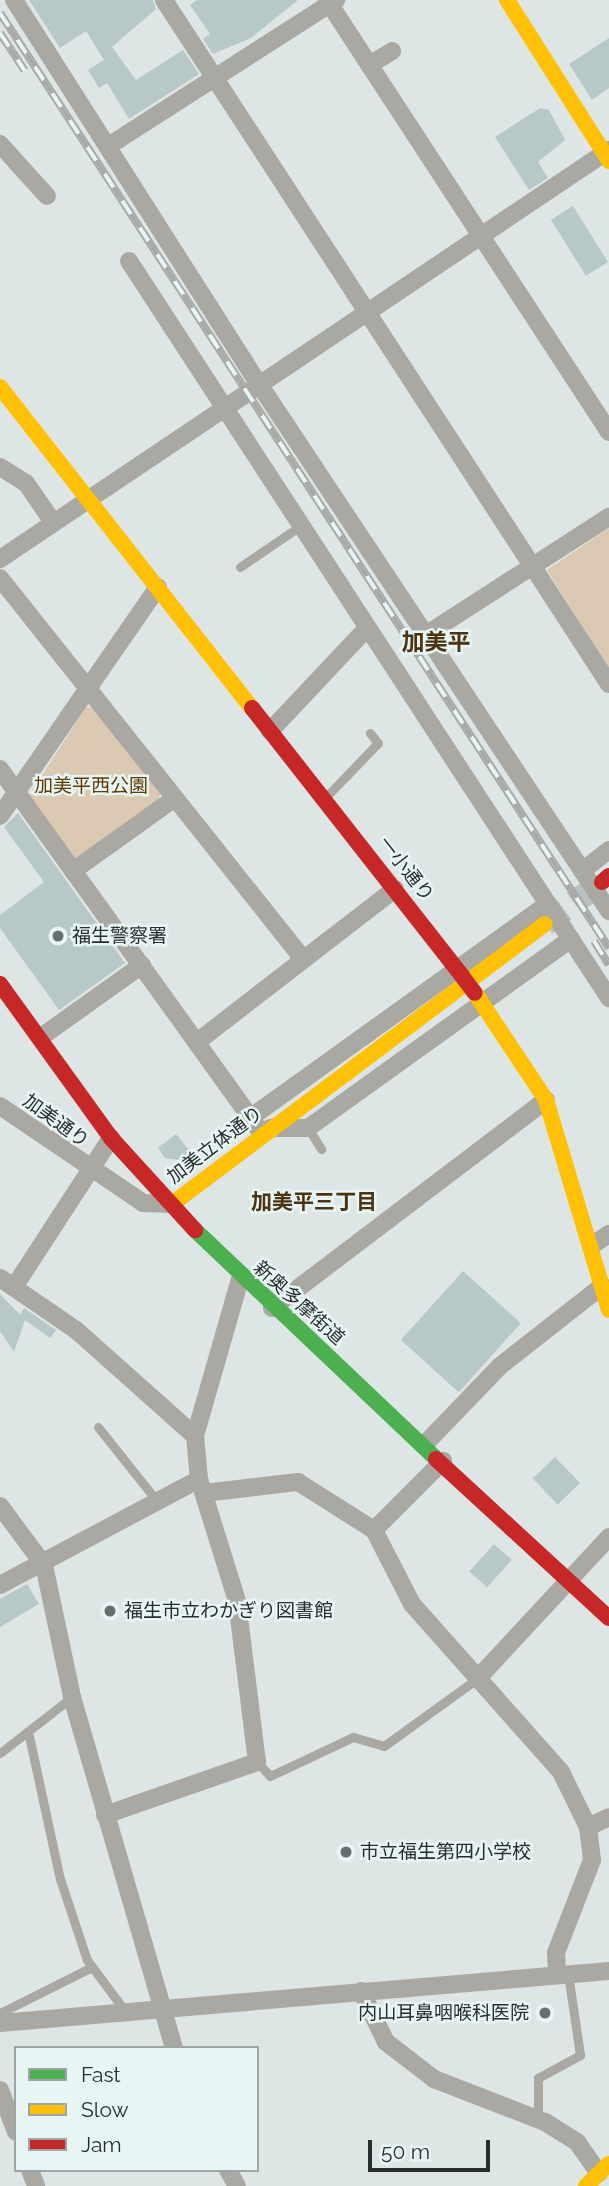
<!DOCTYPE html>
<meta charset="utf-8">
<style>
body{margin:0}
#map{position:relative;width:609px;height:2186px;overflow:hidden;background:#dee6e5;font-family:Raleway,"Noto Sans JP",sans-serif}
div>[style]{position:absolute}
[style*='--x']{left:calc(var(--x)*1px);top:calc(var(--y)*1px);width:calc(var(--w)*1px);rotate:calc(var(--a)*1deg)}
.green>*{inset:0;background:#dbc9b1}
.building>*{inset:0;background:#b6c8c7;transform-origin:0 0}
.secondary-tunnel>*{height:24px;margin-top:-12px;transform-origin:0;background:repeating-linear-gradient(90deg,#bac1c0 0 24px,transparent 0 36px)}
.lane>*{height:9px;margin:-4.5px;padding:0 4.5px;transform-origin:4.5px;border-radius:4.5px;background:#aaa8a3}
.street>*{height:18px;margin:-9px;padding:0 9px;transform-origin:9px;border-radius:9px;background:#aaa8a3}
.fast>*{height:16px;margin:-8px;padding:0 8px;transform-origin:8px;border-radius:8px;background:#4caf50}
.slow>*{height:16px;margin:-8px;padding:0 8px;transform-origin:8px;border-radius:8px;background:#ffc107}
.jam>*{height:16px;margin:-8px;padding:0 8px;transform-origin:8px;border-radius:8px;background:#c62828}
.rail>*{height:8px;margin-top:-4px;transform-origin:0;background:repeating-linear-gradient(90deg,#e7f6f5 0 16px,#a8aaa7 0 32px);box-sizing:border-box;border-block:2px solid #a8aaa7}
.jam-bridge>*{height:16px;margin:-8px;padding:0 8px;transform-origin:8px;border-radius:8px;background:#c62828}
.dots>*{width:19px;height:19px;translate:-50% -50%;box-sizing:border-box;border:4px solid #e7f6f5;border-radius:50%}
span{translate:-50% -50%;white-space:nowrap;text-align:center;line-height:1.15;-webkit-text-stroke:5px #e7f6f5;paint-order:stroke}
.park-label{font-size:19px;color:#5f3b00}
.street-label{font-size:19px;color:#282e2e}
.poi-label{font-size:19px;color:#282e2e}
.left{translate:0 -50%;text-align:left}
.right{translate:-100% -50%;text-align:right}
.neighbourhood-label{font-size:21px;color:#4c3311;font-weight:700}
.quarter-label{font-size:23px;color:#4c3311;font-weight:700}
.legend{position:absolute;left:14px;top:2046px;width:245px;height:126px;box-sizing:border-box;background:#e7f6f5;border:2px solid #9ba6a5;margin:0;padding:9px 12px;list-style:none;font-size:21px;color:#282e2e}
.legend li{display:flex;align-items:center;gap:14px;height:35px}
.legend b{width:35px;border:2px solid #9ba6a5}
.scale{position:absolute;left:368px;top:2140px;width:122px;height:32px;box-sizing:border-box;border:4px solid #282e2e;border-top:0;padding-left:9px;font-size:21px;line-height:24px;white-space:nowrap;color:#282e2e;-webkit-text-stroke:5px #e7f6f5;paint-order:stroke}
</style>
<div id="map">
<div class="green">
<i style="clip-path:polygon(609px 528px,609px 667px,608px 668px,547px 570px)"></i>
<i style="clip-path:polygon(86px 707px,93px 708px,160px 792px,159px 800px,78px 861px,69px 859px,27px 799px)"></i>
</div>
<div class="building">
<i style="clip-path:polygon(29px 0,153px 0,156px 9px,112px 47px,136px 80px,183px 50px,199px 74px,129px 119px,107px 83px,99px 88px,88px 70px,104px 60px,86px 31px,60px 48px)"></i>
<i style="clip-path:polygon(197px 0,298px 0,251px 38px,213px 54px,203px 39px,210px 34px,190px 5px)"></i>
<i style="clip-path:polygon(609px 38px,609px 88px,592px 100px,569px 64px)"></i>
<i style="clip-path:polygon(540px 108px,549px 110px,565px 140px,538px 162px,548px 178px,529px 190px,495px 137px)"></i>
<i style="left:573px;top:206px;width:66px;height:26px;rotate:58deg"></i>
<i style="clip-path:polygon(18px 813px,125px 963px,59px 1010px,0 928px,0 915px,44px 882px,4px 827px)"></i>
<i style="clip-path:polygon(176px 1134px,193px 1155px,184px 1161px,165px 1158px,158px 1148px)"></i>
<i style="left:463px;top:1271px;width:78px;height:93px;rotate:42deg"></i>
<i style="clip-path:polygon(0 1294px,20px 1315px,24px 1308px,56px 1330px,50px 1338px,25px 1320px,14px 1352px,0 1331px)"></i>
<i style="left:555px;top:1457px;width:36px;height:31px;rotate:46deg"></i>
<i style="left:494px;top:1544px;width:24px;height:37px;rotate:42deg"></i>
<i style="clip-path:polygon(27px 1584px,39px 1604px,0 1627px,0 1599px)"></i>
</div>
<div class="secondary-tunnel">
<i style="--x:545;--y:924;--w:71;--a:-36.4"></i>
</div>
<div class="lane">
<i style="--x:240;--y:567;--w:73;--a:-34.3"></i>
<i style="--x:325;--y:798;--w:76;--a:-46.1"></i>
<i style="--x:378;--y:743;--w:13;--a:-129"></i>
<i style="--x:308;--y:1128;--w:25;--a:58"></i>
<i style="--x:98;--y:1427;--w:93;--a:51.5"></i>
<i style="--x:29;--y:1736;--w:146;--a:77.8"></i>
<i style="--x:60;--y:1879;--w:85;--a:71.6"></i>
<i style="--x:87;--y:1960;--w:64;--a:53.3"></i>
<i style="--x:0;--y:1753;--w:91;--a:-37.9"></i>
<i style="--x:257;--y:1762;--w:19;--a:47"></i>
<i style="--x:270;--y:1776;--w:92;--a:-25.2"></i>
<i style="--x:353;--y:1737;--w:32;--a:16"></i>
<i style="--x:384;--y:1746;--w:116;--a:-35.9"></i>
<i style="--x:0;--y:2013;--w:103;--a:-26.6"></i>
<i style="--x:538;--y:2119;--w:41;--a:-90"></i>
<i style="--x:538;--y:2078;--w:48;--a:-28.7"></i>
<i style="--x:580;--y:2055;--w:82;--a:-98.4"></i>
</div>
<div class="street">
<i style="--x:14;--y:0;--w:456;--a:57.5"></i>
<i style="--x:259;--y:384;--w:633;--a:56.41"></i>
<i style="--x:164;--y:0;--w:816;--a:56.95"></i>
<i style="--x:327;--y:0;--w:516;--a:56.86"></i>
<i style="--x:369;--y:65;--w:27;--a:-31"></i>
<i style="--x:0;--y:144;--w:70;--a:47.9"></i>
<i style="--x:110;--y:145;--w:269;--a:-32.7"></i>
<i style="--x:129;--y:261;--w:880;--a:56.92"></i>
<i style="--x:0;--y:467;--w:31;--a:32"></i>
<i style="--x:26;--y:483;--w:47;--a:55.3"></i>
<i style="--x:0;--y:559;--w:734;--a:-33.89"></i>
<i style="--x:0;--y:578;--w:487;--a:51.5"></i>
<i style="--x:424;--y:636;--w:220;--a:-32.8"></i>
<i style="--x:270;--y:731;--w:141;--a:-46.7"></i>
<i style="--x:0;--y:769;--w:449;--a:54.3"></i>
<i style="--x:0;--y:816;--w:278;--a:-55.4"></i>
<i style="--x:73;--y:871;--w:125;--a:-35.6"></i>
<i style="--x:582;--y:871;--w:34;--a:-38"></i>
<i style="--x:41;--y:1037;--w:124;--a:-35.5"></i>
<i style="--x:197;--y:1042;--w:250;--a:-37.7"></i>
<i style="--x:0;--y:1106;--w:173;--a:34.1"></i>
<i style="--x:143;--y:1203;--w:29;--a:2"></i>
<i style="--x:250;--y:1118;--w:367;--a:-35.7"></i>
<i style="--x:270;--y:1128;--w:38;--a:0"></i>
<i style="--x:308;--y:1128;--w:324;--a:-35.7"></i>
<i style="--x:591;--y:1246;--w:22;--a:-34"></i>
<i style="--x:0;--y:1278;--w:92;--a:34.4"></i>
<i style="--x:76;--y:1330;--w:159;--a:41.7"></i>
<i style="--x:14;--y:1287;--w:178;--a:-56.9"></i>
<i style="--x:272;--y:1308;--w:344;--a:-37.2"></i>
<i style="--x:424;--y:1445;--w:110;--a:-46.1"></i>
<i style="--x:500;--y:1366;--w:130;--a:-38.1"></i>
<i style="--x:204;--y:1493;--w:95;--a:-6.7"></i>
<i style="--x:298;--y:1482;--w:90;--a:32.3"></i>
<i style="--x:374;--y:1530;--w:83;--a:62.8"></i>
<i style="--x:412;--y:1604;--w:225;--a:48.4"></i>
<i style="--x:561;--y:1772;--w:61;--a:63.9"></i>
<i style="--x:588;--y:1827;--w:33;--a:83"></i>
<i style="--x:592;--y:1860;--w:100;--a:111.2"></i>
<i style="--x:556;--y:1953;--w:22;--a:87"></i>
<i style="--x:0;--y:1506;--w:74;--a:53.3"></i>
<i style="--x:44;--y:1565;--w:135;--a:78"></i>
<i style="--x:72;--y:1697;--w:366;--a:73.8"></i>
<i style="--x:374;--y:1530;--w:98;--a:-45"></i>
<i style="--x:0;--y:1585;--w:225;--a:-28"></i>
<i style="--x:479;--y:1677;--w:191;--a:-47.1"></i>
<i style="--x:105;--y:1815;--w:161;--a:-19.2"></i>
<i style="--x:257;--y:1762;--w:162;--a:-97.1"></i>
<i style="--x:237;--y:1601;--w:128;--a:-107.3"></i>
<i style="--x:199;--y:1479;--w:43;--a:-95.3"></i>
<i style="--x:195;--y:1436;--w:163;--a:-74"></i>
<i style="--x:588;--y:1827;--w:23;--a:-25"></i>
<i style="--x:361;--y:1991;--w:57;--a:63.9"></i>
<i style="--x:386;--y:2042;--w:61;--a:37.6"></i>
<i style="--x:434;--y:2079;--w:119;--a:21.2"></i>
<i style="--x:545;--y:2122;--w:38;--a:32"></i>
<i style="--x:577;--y:2142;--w:38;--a:55"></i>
<i style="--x:0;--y:2023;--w:611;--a:-4.88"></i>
<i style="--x:0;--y:2090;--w:45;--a:69.1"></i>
<i style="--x:30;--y:2170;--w:17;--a:69"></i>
<i style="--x:228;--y:2170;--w:18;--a:61"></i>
</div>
<div class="fast">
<i style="--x:195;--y:1230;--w:332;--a:43.5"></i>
</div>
<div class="slow">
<i style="--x:507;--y:0;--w:191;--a:57.6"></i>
<i style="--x:0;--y:387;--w:408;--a:51.9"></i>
<i style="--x:475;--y:993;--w:128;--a:56.4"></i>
<i style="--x:546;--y:1100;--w:219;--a:73.3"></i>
<i style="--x:172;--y:1204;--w:466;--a:-36.9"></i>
<i style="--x:586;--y:2186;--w:32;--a:-44"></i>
</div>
<div class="jam">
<i style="--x:252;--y:708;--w:340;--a:51.9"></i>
<i style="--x:602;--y:882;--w:9;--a:-41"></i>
<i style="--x:0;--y:984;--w:190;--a:54.2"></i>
<i style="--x:111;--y:1138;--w:125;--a:47.6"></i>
<i style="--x:436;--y:1459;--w:235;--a:42.6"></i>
</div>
<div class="rail">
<i style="--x:0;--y:13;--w:1116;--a:56.92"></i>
<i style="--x:0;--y:33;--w:45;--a:56.7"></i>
<i style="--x:594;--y:941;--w:28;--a:58"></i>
</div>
<div class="jam-bridge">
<i style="--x:462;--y:976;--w:21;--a:53"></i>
</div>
<div class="dots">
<i style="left:58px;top:936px;background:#686e6e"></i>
<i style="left:110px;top:1611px;background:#686e6e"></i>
<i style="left:346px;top:1852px;background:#686e6e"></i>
<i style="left:545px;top:2013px;background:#686e6e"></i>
</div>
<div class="park-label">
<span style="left:91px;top:786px">加美平西公園</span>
</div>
<div class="street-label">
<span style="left:406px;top:869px;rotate:52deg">一小通り</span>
<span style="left:56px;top:1121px;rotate:36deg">加美通り</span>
<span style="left:215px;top:1145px;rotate:-37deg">加美立体通り</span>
<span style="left:299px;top:1303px;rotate:42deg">新奥多摩街道</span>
</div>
<div class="poi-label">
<span class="left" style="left:72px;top:936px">福生警察署</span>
<span class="left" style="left:124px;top:1611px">福生市立わかぎり図書館</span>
<span class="left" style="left:360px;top:1852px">市立福生第四小学校</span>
<span class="right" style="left:529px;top:2013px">内山耳鼻咽喉科医院</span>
</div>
<div class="neighbourhood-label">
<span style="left:314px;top:1202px">加美平三丁目</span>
</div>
<div class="quarter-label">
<span style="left:436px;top:642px">加美平</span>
</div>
<ul class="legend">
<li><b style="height:9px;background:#4caf50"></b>Fast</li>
<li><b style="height:9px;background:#ffc107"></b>Slow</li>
<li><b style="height:9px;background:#c62828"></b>Jam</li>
</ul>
<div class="scale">50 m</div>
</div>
